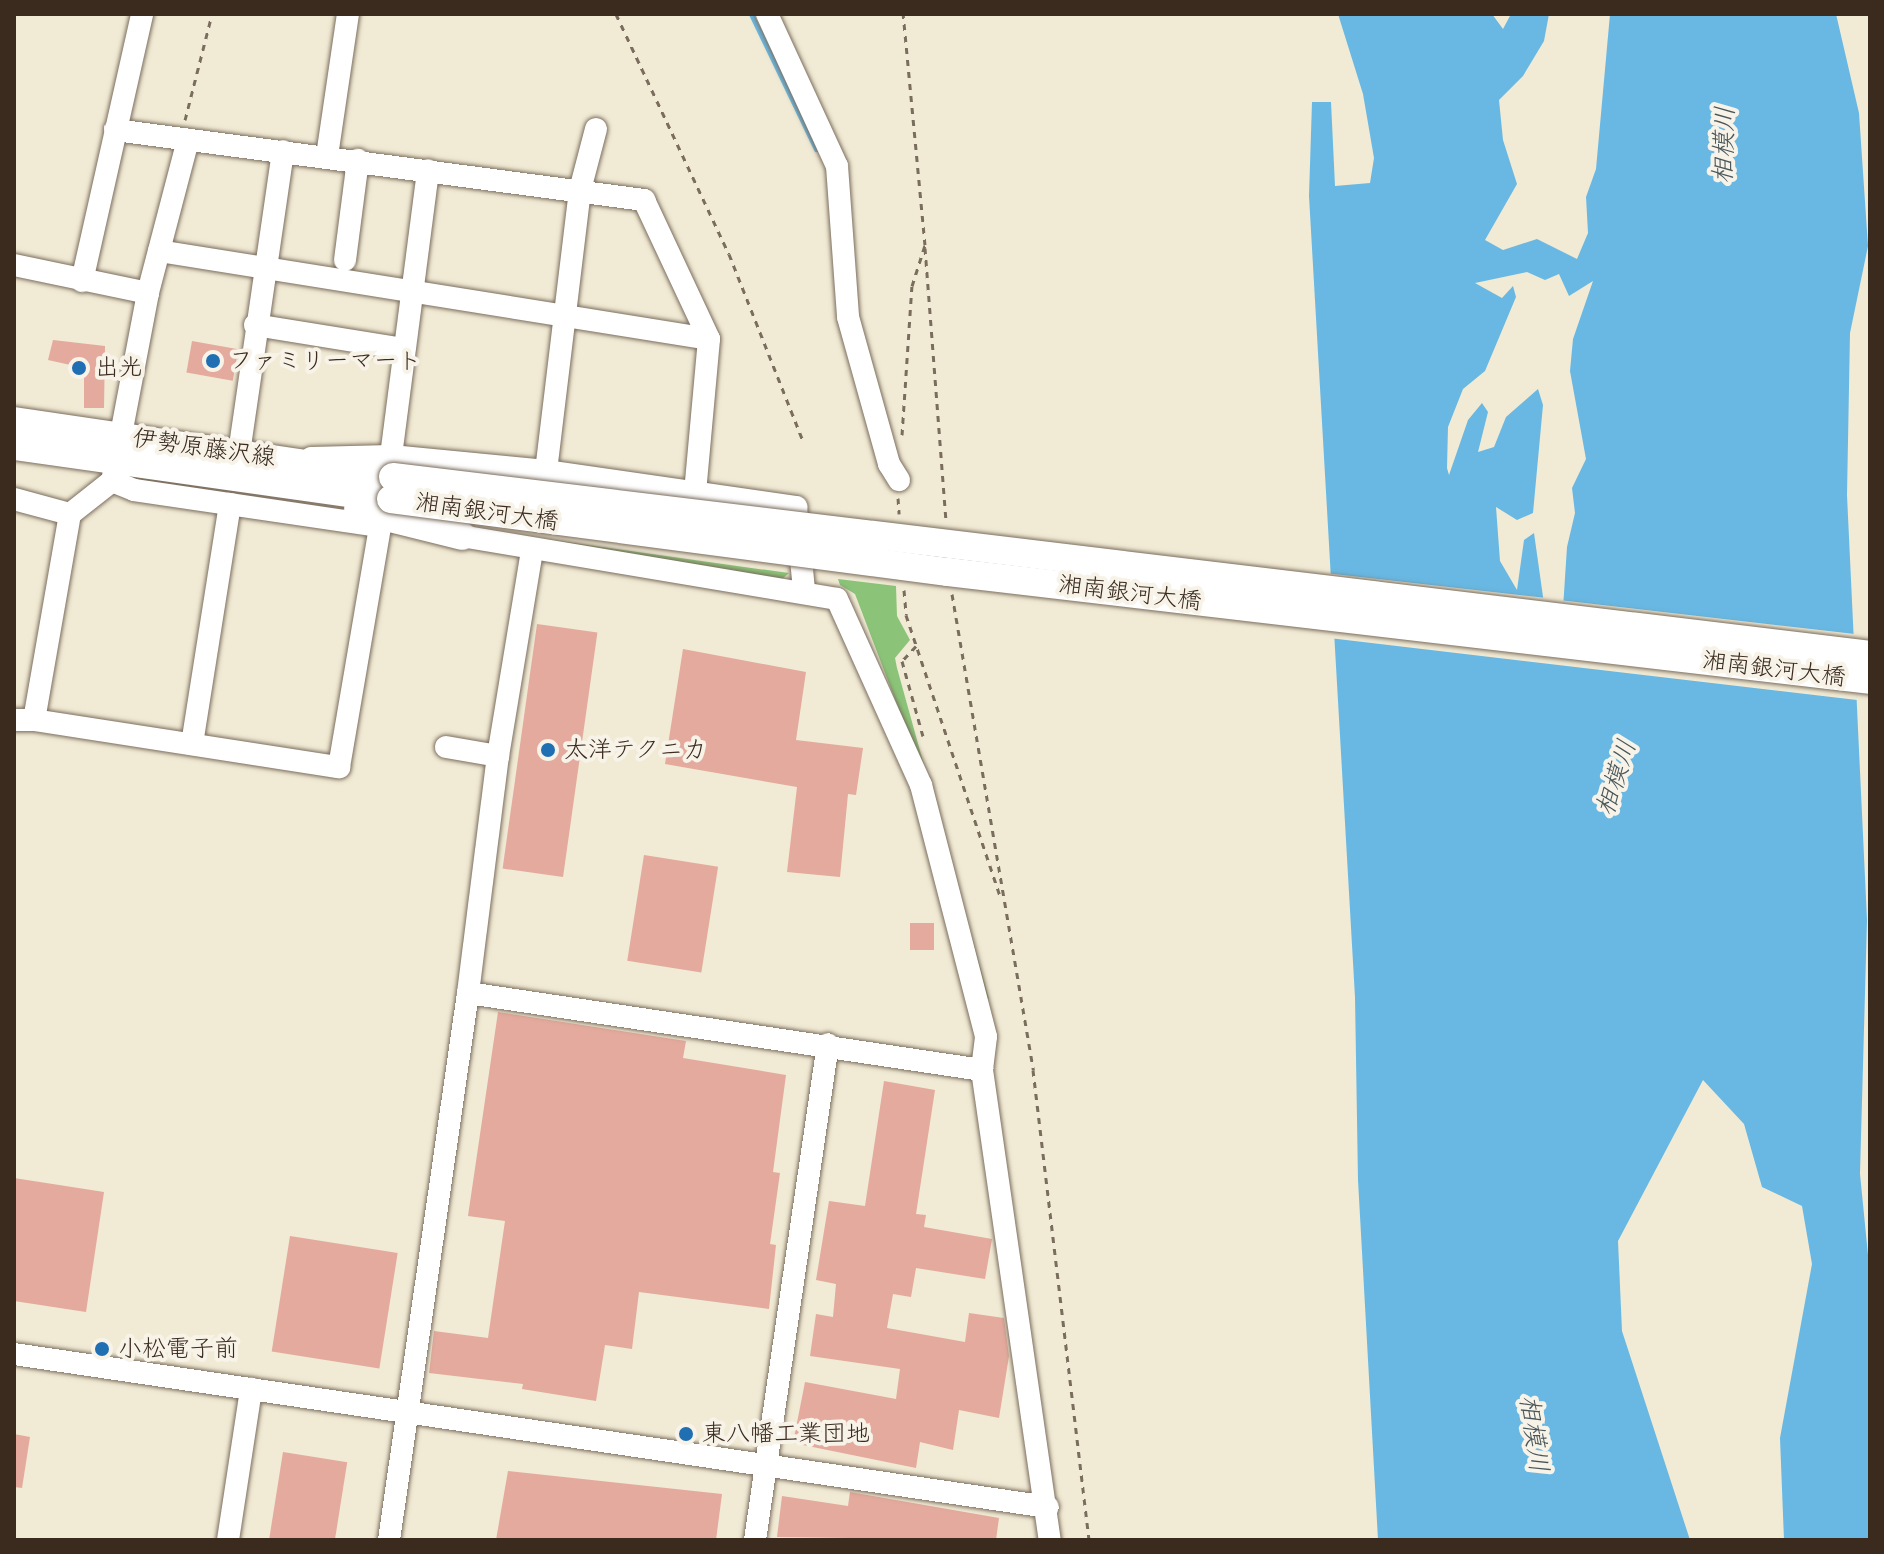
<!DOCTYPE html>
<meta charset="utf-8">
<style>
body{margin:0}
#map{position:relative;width:1884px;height:1554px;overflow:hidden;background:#f1ead4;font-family:"Comic Neue","Klee One",sans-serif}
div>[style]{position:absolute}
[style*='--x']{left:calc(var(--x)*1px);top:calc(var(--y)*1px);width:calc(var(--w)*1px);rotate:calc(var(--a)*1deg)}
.green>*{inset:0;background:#8bc478}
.water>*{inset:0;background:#68b8e3}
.pier>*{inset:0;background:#f1ead4}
.stream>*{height:5px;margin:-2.5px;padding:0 2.5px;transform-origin:2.5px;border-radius:2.5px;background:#68b8e3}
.building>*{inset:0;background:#e3aa9d;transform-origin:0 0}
.path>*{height:3px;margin-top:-1.5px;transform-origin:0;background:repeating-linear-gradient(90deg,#7b6d5e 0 6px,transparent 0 12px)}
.roads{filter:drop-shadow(0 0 2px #7b6d5e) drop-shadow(0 0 2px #7b6d5e)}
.minor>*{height:22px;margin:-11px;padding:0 11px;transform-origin:11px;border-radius:11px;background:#fff}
.major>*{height:28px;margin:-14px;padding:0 14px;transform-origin:14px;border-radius:14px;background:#fff}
.bridges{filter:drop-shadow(0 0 2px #7b6d5e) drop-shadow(0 0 2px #7b6d5e)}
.major-bridge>*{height:28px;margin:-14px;padding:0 14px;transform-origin:14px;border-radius:14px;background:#fff}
.dots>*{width:22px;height:22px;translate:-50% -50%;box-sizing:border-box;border:4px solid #f7f3e8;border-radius:50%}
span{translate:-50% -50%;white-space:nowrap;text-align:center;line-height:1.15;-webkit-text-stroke:8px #f7f3e8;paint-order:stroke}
.poi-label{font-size:24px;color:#3b2a1e}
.left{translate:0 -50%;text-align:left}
.street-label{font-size:24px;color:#3b2a1e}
.water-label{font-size:26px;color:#485559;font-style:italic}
.frame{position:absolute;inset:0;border:16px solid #3b2a1e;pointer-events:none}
</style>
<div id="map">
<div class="green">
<i style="clip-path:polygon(538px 538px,737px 566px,789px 573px,781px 580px)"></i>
<i style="clip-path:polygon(838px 579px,896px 586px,897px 616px,910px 640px,895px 658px,897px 668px,989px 999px,985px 999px,917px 757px,855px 594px,840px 585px)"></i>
</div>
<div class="water">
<i style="clip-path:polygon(evenodd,1338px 14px,1492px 14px,1503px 29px,1511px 14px,1549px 14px,1544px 41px,1523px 76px,1499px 100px,1503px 140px,1517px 184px,1485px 240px,1503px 250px,1537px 239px,1577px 259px,1588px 233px,1586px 197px,1596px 169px,1610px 14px,1836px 14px,1859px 113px,1868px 246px,1850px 333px,1847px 495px,1867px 920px,1860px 1174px,1870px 1275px,1870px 1540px,1784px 1540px,1780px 1438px,1812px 1264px,1802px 1206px,1762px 1187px,1744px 1124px,1703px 1080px,1618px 1241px,1622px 1331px,1690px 1540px,1378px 1540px,1358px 1180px,1355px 997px,1309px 196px,1312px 102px,1331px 102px,1335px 186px,1370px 183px,1374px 158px,1363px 94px,1338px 14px,1527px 272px,1545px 280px,1559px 274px,1569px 296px,1593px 281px,1573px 339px,1570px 371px,1586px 459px,1572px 488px,1575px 513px,1567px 547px,1561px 639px,1547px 625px,1534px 533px,1524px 540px,1517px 590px,1500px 561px,1496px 507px,1517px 520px,1533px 513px,1543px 405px,1538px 389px,1506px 417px,1494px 447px,1478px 452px,1488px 412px,1482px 403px,1468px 420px,1449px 475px,1447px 468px,1448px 427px,1463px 389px,1485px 371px,1516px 297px,1513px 286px,1502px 298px,1475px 283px,1527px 272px)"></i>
</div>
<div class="pier">
<i style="clip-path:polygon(1325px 573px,1547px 598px,1551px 623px,1558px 630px,1559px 600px,1855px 634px,1857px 700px,1329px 638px)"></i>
</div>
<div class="stream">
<i style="--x:751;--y:14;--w:150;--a:64.3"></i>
</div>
<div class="building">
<i style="clip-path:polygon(53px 340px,105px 346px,104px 408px,84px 408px,84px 368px,48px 360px)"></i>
<i style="left:192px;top:341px;width:47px;height:32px;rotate:10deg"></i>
<i style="left:537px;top:624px;width:61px;height:247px;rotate:8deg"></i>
<i style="clip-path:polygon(683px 649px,806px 672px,796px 740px,863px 748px,856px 795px,848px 794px,840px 877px,787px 872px,797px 787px,665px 764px)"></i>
<i style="left:644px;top:855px;width:75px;height:107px;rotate:9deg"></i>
<i style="left:910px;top:923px;width:24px;height:27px"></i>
<i style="clip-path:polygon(498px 1012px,686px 1041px,683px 1058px,786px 1075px,773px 1172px,780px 1173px,770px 1244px,776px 1245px,769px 1309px,639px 1292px,632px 1349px,605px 1345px,596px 1401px,522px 1389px,523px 1384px,429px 1373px,434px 1331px,488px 1338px,505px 1221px,468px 1216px)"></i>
<i style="clip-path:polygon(884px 1081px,935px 1090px,916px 1214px,926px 1215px,924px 1227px,992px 1239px,985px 1279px,916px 1268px,911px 1297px,893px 1294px,887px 1328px,965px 1342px,969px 1313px,1004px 1318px,1009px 1356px,999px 1418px,959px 1410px,953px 1450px,920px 1442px,916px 1468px,793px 1443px,805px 1382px,896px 1399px,900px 1369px,810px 1356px,816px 1314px,833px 1317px,836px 1284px,816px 1280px,829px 1201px,865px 1206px)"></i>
<i style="clip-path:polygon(14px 1178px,104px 1192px,86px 1312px,14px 1301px)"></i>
<i style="left:290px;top:1236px;width:109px;height:117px;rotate:9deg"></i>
<i style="clip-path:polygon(14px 1434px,30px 1437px,22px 1488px,14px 1487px)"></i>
<i style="left:283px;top:1452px;width:65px;height:87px;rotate:9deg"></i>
<i style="clip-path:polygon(508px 1471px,722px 1494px,716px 1540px,496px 1540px)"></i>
<i style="clip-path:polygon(850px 1492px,999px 1518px,996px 1540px,777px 1537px,782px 1496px,848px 1506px)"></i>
</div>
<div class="path">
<i style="--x:616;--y:14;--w:265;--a:64.8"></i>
<i style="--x:729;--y:254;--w:201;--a:68.4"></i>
<i style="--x:185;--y:120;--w:109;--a:-75.7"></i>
<i style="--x:925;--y:248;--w:273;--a:85.6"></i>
<i style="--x:902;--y:435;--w:149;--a:-86.2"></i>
<i style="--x:912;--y:286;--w:43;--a:-72.4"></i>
<i style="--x:925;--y:245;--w:232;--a:-95.4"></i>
<i style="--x:898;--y:498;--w:16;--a:86"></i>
<i style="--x:904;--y:590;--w:25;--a:85"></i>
<i style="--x:906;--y:615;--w:299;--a:71.5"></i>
<i style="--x:952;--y:594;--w:483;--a:80.3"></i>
<i style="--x:1033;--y:1070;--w:473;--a:83.2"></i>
<i style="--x:916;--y:646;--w:21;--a:133"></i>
<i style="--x:902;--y:661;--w:78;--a:74.4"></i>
</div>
<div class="roads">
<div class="minor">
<i style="--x:767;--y:14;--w:167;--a:65.3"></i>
<i style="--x:837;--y:166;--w:151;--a:85.8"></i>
<i style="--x:848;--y:317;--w:153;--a:74.4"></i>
<i style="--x:889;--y:464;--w:19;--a:58"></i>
<i style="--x:115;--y:130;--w:534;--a:7.54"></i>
<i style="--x:644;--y:200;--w:153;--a:64.9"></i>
<i style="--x:709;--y:339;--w:155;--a:95.2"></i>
<i style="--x:188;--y:140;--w:158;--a:104.7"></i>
<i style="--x:148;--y:293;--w:191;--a:100.8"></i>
<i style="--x:112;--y:481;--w:53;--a:141.8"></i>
<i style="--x:70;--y:514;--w:209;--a:99.9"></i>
<i style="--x:34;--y:720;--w:309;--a:8.8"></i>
<i style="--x:339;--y:767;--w:244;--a:-80.3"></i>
<i style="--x:327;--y:156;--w:144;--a:-81.6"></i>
<i style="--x:159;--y:251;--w:557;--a:9.09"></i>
<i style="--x:345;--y:260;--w:101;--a:-82.6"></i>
<i style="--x:14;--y:265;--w:137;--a:11.8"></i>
<i style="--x:82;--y:281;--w:274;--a:-77.3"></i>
<i style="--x:255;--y:325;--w:151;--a:9.2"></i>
<i style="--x:239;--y:453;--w:305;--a:-81.7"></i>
<i style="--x:391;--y:456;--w:288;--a:-82.6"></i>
<i style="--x:311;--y:458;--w:80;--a:-1.4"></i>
<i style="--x:391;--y:456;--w:156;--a:5.5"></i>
<i style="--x:546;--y:471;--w:253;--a:8.2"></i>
<i style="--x:796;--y:507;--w:83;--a:84.5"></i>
<i style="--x:546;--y:471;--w:283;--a:-83.1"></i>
<i style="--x:580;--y:190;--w:63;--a:-75.3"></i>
<i style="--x:112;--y:481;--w:24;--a:22"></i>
<i style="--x:134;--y:490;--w:248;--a:8.4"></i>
<i style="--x:14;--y:499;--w:58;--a:15"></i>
<i style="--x:449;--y:534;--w:393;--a:9.5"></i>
<i style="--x:837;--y:599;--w:204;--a:65.7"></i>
<i style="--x:921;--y:785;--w:260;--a:75.5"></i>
<i style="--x:986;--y:1037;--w:33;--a:97"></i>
<i style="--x:982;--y:1070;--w:475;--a:81.8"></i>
<i style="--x:14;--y:720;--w:20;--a:0"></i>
<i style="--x:192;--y:744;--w:243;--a:-81"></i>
<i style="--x:446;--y:747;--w:53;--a:9.8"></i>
<i style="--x:468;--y:993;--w:239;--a:-82.8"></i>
<i style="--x:498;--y:756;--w:209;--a:-80.6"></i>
<i style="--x:14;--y:1354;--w:1045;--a:8.42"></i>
<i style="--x:228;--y:1540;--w:153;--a:-81.3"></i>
<i style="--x:389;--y:1540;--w:553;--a:-81.78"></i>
<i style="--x:468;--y:993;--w:520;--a:8.52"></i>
<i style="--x:755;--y:1540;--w:501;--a:-81.63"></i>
</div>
<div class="major">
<i style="--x:14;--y:421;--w:383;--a:8.4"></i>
<i style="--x:14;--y:446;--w:381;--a:8"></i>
<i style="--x:358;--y:510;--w:107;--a:14"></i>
</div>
</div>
<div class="bridges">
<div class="major-bridge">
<i style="--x:393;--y:477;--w:1488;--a:6.87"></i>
<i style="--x:391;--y:499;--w:562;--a:7.47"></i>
<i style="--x:948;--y:572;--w:928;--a:6.68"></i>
</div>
</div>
<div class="dots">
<i style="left:213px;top:361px;background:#1f6fb2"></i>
<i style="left:79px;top:368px;background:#1f6fb2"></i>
<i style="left:548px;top:750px;background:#1f6fb2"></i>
<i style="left:102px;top:1349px;background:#1f6fb2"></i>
<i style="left:686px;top:1434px;background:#1f6fb2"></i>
</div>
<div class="poi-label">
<span class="left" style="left:229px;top:361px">ファミリーマート</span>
<span class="left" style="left:95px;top:368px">出光</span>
<span class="left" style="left:564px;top:750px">太洋テクニカ</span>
<span class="left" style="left:118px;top:1349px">小松電子前</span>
<span class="left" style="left:702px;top:1434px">東八幡工業団地</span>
</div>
<div class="street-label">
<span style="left:204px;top:448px;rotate:8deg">伊勢原藤沢線</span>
<span style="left:487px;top:512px;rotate:8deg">湘南銀河大橋</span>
<span style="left:1130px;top:593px;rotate:7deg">湘南銀河大橋</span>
<span style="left:1774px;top:669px;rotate:7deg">湘南銀河大橋</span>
</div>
<div class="water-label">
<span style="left:1725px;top:145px;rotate:-88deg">相模川</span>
<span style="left:1617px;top:778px;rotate:-72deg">相模川</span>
<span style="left:1533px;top:1434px;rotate:82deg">相模川</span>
</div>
<div class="frame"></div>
</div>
